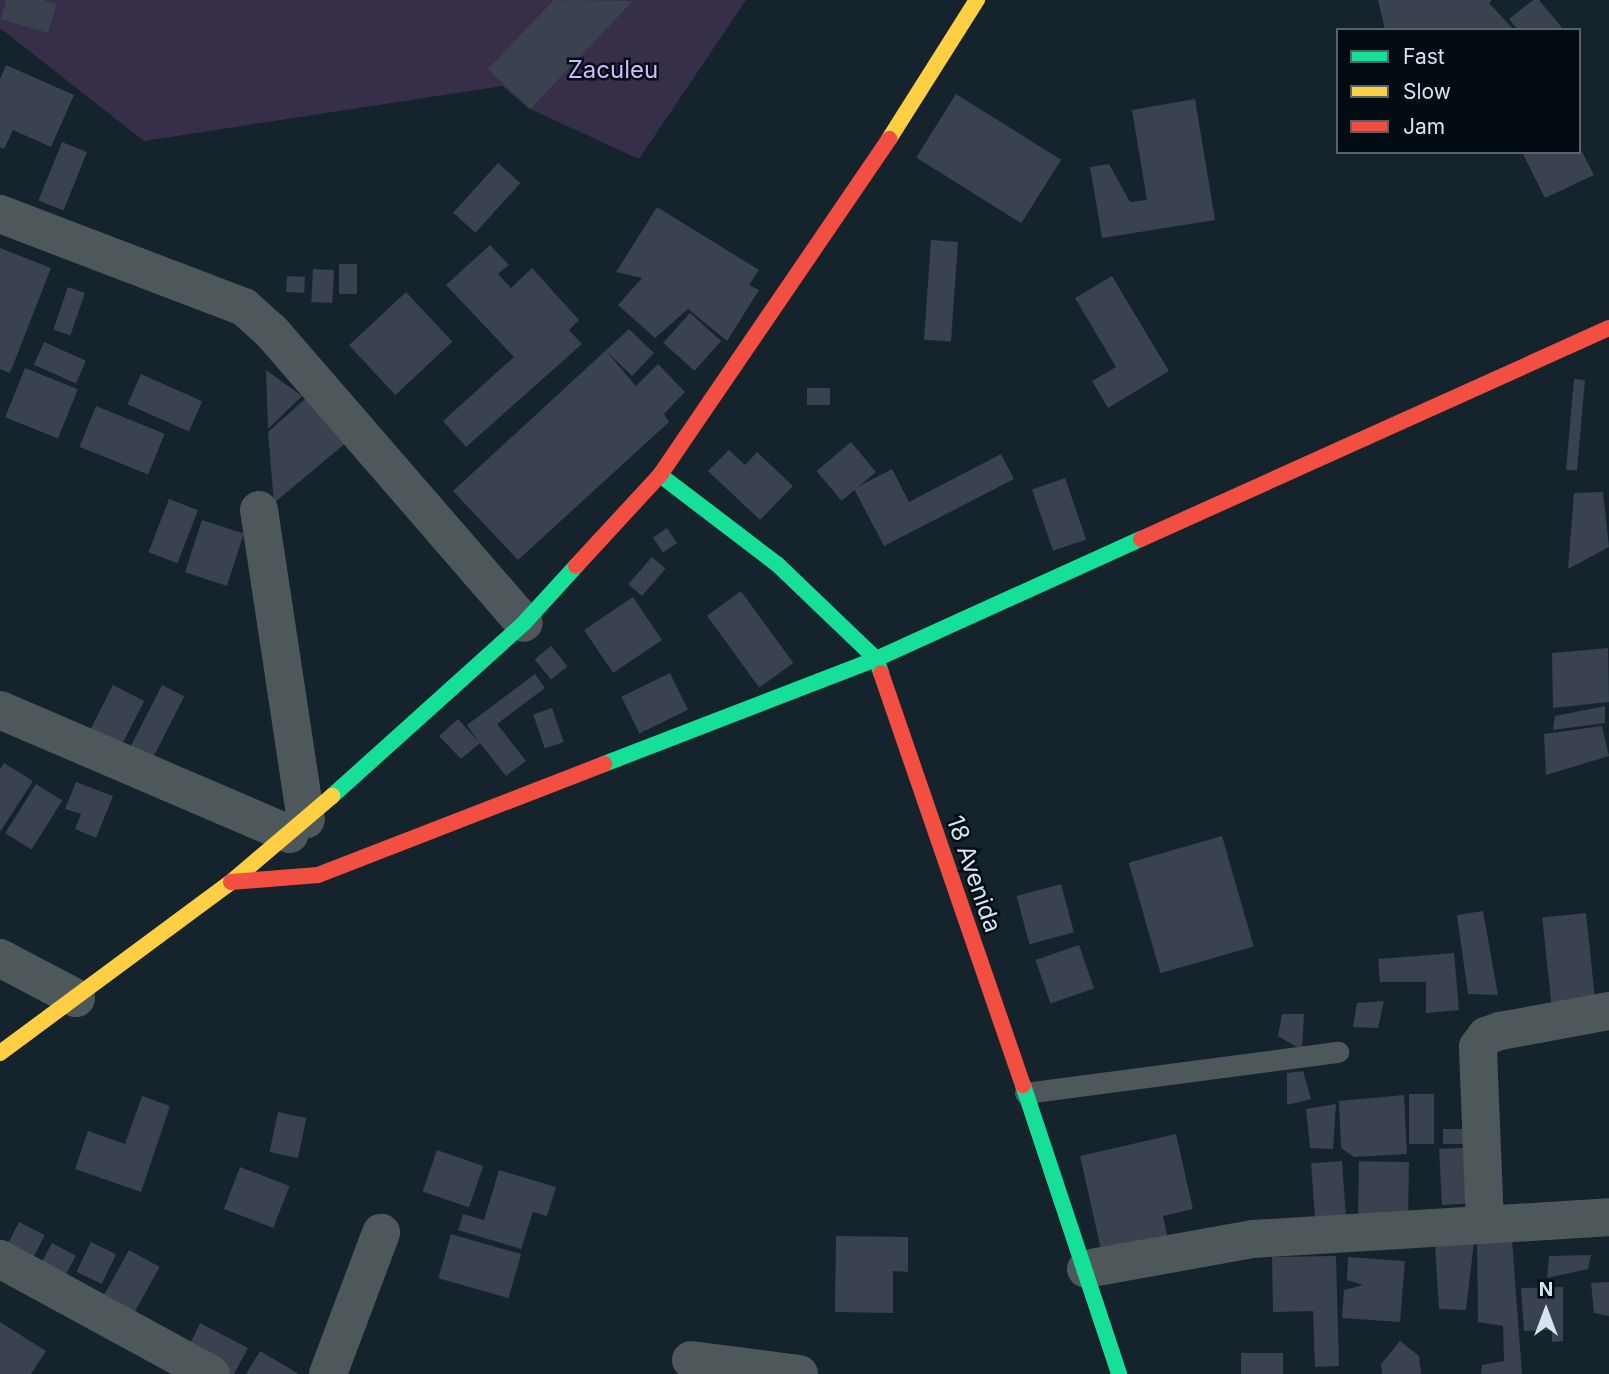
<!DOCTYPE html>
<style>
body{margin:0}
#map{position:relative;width:1609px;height:1374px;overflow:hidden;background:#15232c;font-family:Inter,sans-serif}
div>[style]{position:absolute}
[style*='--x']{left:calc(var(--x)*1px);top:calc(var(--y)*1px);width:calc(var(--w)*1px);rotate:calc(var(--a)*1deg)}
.green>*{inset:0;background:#372f49}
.building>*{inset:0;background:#39424e;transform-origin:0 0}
.lane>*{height:21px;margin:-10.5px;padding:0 10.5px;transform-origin:10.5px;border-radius:10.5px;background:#4e585b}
.street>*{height:38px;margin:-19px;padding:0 19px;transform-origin:19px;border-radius:19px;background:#4e585b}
.fast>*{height:16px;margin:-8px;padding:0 8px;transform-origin:8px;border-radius:8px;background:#16e098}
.slow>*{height:16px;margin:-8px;padding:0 8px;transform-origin:8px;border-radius:8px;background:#ffcf43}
.jam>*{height:16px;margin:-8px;padding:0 8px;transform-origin:8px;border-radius:8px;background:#f24e42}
span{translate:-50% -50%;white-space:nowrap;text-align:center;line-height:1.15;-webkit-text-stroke:5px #040c13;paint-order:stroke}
.park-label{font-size:24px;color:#d0b8fd}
.street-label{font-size:24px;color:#d6e4f0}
.legend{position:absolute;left:1336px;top:28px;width:245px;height:126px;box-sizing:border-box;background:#040c13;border:2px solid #58626b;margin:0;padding:9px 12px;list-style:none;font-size:21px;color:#d6e4f0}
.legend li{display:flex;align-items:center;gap:14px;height:35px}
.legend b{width:35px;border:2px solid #58626b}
.north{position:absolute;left:1511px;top:1276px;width:70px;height:70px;-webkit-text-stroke:5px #040c13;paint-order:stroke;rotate:0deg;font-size:19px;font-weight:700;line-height:28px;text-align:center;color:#d6e4f0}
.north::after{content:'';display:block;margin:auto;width:24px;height:32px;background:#d6e4f0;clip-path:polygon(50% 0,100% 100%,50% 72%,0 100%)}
</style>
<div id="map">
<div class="green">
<i style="clip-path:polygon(0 0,746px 0,639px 159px,530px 109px,502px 86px,144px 141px,0 28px)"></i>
</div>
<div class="building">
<i style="clip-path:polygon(6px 0,43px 0,57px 4px,48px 33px,1px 19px)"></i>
<i style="clip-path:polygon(554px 0,633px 1px,530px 109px,488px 69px)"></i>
<i style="clip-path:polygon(1378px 0,1492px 0,1489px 3px,1514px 30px,1385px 30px)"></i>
<i style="clip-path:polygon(1533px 0,1539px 0,1564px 30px,1518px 30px,1509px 19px)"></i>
<i style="clip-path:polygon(6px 65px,74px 95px,51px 147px,13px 130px,4px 149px,0 147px,0 79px)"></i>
<i style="left:956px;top:94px;width:124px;height:75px;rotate:32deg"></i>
<i style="clip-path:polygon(1195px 99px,1215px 220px,1102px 238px,1090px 167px,1109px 164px,1130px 202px,1147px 200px,1132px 110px)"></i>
<i style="left:62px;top:142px;width:27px;height:63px;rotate:22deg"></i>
<i style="clip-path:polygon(1579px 146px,1594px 175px,1545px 198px,1522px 152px,1579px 152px)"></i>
<i style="left:498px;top:163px;width:30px;height:67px;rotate:42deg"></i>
<i style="clip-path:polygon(657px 207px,759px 270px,749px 285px,759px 290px,727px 341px,688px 309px,655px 338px,618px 305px,642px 278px,616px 272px)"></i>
<i style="left:931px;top:240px;width:27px;height:100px;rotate:4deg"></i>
<i style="clip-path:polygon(490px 245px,509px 265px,498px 274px,511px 288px,532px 268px,579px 320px,569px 330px,582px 344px,466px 447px,443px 421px,514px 357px,446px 285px)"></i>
<i style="clip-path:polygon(0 248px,51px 268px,10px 373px,0 369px)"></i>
<i style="left:339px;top:264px;width:18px;height:30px"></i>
<i style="left:313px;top:269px;width:21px;height:33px;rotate:3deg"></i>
<i style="left:287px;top:276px;width:18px;height:16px;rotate:3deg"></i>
<i style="clip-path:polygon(1112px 276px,1169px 371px,1108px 408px,1092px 381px,1116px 367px,1075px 298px)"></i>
<i style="left:68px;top:287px;width:18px;height:45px;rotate:19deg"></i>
<i style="left:406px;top:292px;width:68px;height:78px;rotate:47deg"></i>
<i style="left:690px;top:313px;width:42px;height:40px;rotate:42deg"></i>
<i style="clip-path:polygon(629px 329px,654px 353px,632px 376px,607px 352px,636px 386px,658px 364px,685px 392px,664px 414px,669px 422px,518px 560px,453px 491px)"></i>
<i style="left:44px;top:342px;width:46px;height:25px;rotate:24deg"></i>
<i style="left:25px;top:368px;width:57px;height:53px;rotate:22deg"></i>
<i style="clip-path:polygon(266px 370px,302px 396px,268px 429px)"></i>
<i style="left:141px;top:374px;width:67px;height:33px;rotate:24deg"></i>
<i style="left:1574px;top:379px;width:11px;height:91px;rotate:5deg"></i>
<i style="left:830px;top:388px;width:17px;height:23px;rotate:90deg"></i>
<i style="clip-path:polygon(305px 399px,348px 441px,274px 503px,268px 432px)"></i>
<i style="left:96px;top:406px;width:74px;height:44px;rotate:22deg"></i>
<i style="left:851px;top:442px;width:39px;height:45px;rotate:50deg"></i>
<i style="clip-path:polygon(729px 450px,745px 465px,757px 452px,793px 486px,760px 520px,708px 471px)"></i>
<i style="clip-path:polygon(1001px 454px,1014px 479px,884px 546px,854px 489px,892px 469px,909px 502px)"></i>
<i style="left:1065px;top:478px;width:65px;height:35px;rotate:71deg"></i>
<i style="clip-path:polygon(1603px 492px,1609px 547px,1568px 569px,1574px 493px)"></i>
<i style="left:169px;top:499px;width:31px;height:57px;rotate:21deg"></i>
<i style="left:202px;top:520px;width:44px;height:55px;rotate:18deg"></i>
<i style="left:667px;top:528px;width:18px;height:17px;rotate:56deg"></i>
<i style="left:652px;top:557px;width:18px;height:36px;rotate:41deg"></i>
<i style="left:741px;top:591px;width:89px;height:42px;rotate:54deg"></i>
<i style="left:633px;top:597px;width:52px;height:59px;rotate:56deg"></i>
<i style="left:551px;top:646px;width:26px;height:21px;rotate:51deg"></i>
<i style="clip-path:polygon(1608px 648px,1609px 702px,1553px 708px,1552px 653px)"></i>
<i style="left:670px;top:673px;width:41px;height:54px;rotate:64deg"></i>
<i style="clip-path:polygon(535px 674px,545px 688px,497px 724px,526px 761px,506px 776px,480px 743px,461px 759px,439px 736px,458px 719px,478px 741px,467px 725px)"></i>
<i style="left:113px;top:685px;width:35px;height:51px;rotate:27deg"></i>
<i style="left:162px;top:685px;width:25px;height:68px;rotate:27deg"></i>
<i style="clip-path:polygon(1605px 706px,1605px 723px,1553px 730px,1555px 716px)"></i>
<i style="left:552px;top:708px;width:36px;height:20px;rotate:71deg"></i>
<i style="clip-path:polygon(1602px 726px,1609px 756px,1546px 775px,1544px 734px)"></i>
<i style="clip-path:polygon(4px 763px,33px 781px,0 832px,0 769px)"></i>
<i style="clip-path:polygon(76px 782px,113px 796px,96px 838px,75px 829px,81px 814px,65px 809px)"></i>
<i style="left:36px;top:784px;width:31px;height:58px;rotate:32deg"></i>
<i style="left:1222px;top:836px;width:115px;height:97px;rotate:74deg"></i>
<i style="left:1061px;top:884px;width:50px;height:46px;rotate:75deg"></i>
<i style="clip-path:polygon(1483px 911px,1498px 995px,1468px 994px,1457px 915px)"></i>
<i style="left:1586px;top:913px;width:85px;height:44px;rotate:84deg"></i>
<i style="left:1079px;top:945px;width:46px;height:46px;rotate:71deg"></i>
<i style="clip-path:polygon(1454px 953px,1459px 1010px,1426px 1013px,1426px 982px,1380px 982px,1378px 959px)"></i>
<i style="clip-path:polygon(1384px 1001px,1378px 1028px,1353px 1027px,1357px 1003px)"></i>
<i style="clip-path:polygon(1282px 1014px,1304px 1014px,1302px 1050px,1278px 1036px)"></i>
<i style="clip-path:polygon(1303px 1071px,1311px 1099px,1287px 1105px,1287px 1073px)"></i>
<i style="left:1409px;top:1094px;width:25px;height:50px"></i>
<i style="clip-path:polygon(1404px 1095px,1407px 1154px,1354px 1157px,1341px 1148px,1339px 1101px)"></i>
<i style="clip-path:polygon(142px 1096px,170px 1106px,141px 1192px,75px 1169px,88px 1131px,125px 1144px)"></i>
<i style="clip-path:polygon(1336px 1104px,1333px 1149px,1310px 1148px,1306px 1109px)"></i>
<i style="left:278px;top:1112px;width:29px;height:41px;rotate:12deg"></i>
<i style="left:1443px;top:1129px;width:35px;height:15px"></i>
<i style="clip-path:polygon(1176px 1134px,1193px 1209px,1163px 1216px,1168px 1239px,1102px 1254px,1080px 1156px)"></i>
<i style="left:1479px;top:1147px;width:56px;height:40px;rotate:87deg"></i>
<i style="left:437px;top:1150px;width:49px;height:44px;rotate:19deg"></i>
<i style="left:1342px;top:1161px;width:55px;height:31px;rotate:86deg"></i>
<i style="left:1409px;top:1162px;width:53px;height:50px;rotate:91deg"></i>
<i style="left:240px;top:1167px;width:53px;height:45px;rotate:21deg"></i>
<i style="clip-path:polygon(499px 1170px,556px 1187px,547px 1216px,533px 1212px,521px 1249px,458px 1230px,463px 1214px,484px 1220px)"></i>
<i style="left:19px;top:1222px;width:29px;height:38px;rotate:27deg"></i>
<i style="left:451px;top:1234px;width:73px;height:46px;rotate:16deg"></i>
<i style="clip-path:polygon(836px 1236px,908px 1237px,908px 1272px,893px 1271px,893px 1313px,835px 1312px)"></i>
<i style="clip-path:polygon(1512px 1240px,1522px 1374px,1481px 1374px,1482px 1365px,1504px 1361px,1503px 1326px,1478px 1322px,1477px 1241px)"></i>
<i style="left:91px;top:1242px;width:28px;height:33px;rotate:26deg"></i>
<i style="clip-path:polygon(1474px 1242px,1466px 1310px,1439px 1309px,1435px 1244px)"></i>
<i style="left:52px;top:1243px;width:27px;height:30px;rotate:28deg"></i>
<i style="left:129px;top:1250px;width:35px;height:61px;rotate:29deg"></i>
<i style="clip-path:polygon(1591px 1255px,1588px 1269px,1547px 1278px,1549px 1256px)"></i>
<i style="clip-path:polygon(1336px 1256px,1339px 1366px,1315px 1367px,1313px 1311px,1273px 1312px,1272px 1257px)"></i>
<i style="clip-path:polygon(1348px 1257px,1405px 1261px,1400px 1322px,1342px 1318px,1344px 1290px,1363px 1285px,1347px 1280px)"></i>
<i style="clip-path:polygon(1609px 1282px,1609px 1316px,1594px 1313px,1591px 1283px)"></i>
<i style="clip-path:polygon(1563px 1287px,1563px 1341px,1552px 1342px,1552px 1330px,1524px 1331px,1521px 1288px)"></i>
<i style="clip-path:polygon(0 1322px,46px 1351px,31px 1374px,0 1374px)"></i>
<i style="clip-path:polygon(200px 1323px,248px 1348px,234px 1374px,219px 1374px,184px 1356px)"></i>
<i style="clip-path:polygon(1400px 1341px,1419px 1356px,1421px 1374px,1382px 1374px,1381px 1364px)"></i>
<i style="clip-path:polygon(260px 1351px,299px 1374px,246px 1374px)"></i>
<i style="left:1283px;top:1353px;width:21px;height:42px;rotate:90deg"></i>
</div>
<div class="lane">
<i style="--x:1025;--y:1093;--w:316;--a:-7.5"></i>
</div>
<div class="street">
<i style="--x:0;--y:214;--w:261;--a:20.9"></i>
<i style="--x:244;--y:307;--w:36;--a:42"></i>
<i style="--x:271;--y:331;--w:386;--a:49.1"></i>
<i style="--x:259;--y:510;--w:313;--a:81.4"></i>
<i style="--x:0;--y:710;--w:315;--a:23.2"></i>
<i style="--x:0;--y:958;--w:86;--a:27.8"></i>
<i style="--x:1485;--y:1224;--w:177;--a:-92.3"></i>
<i style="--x:1478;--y:1047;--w:14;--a:-54"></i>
<i style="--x:1486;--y:1036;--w:15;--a:-20"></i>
<i style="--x:1500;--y:1031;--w:111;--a:-10.4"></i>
<i style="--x:0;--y:1259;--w:240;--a:28.6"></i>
<i style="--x:1086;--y:1269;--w:170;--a:-10.2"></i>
<i style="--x:1253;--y:1239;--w:357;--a:-3.5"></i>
<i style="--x:691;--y:1360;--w:109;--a:7.4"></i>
<i style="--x:328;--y:1374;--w:151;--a:-69.4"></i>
</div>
<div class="fast">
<i style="--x:660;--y:475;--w:147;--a:37.3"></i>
<i style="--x:777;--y:564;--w:137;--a:43.8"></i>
<i style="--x:876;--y:659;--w:15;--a:70"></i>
<i style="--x:604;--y:764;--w:292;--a:-21.1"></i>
<i style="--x:876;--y:659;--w:291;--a:-24.4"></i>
<i style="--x:332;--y:796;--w:258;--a:-42"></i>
<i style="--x:524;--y:623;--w:77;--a:-47.6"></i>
<i style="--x:1023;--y:1085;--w:305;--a:71.6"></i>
</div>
<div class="slow">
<i style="--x:889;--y:139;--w:165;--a:-57.7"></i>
<i style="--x:0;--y:1053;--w:287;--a:-36.5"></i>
<i style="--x:231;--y:882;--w:133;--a:-40.4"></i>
</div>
<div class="jam">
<i style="--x:1141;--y:539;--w:513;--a:-24.27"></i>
<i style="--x:576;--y:566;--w:124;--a:-47.3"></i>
<i style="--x:660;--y:475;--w:407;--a:-55.7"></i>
<i style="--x:881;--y:673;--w:436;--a:71"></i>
<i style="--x:231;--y:882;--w:87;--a:-4.6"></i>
<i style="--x:318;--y:875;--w:307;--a:-21.2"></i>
</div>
<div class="park-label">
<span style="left:613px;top:70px">Zaculeu</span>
</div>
<div class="street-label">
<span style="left:974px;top:874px;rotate:71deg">18 Avenida</span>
</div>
<ul class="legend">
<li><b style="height:9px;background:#16e098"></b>Fast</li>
<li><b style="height:9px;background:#ffcf43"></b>Slow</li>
<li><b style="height:9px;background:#f24e42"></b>Jam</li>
</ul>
<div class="north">N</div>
</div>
